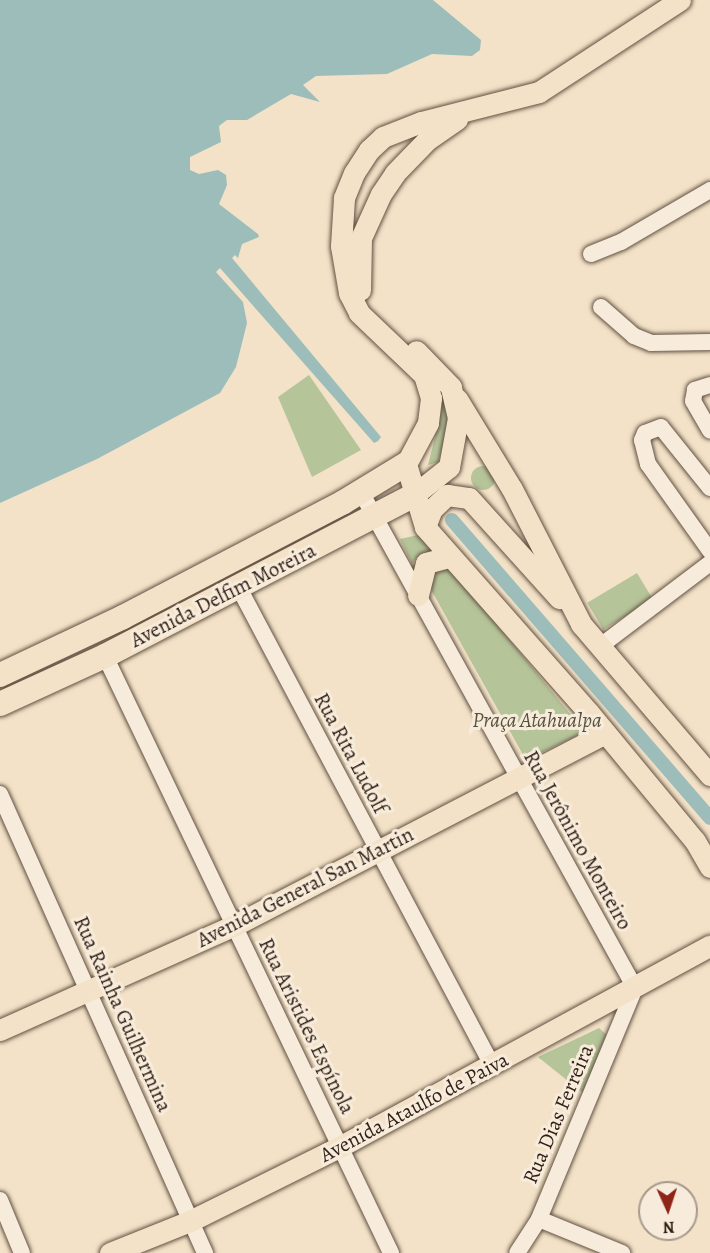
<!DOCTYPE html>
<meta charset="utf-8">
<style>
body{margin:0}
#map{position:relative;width:710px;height:1253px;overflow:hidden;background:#f3e2c7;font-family:Alegreya,serif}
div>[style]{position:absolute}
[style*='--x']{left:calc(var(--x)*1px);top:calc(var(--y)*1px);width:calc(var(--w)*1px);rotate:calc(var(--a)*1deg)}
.green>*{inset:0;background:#b6c499;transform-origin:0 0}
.round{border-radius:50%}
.water>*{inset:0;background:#9dbdbb}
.canal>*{height:14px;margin:-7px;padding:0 7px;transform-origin:7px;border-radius:7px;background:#9dbdbb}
.roads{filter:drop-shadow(0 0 2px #615042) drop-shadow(0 0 2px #615042)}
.minor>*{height:16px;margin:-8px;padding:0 8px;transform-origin:8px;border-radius:8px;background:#f7ecdb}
.major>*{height:21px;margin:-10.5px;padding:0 10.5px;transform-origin:10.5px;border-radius:10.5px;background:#f3e2c7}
.highway>*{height:24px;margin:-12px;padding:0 12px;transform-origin:12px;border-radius:12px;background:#f3e2c7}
span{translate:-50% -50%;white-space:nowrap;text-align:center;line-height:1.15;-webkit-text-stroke:6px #f7ecdb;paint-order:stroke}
.street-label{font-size:21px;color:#301f15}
.park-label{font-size:21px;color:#58513d;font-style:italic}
.north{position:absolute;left:638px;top:1181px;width:60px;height:60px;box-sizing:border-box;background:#f7ecdb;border:2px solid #a79a8c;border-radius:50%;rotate:177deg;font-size:16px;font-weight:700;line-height:24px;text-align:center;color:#301f15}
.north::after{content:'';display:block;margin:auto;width:21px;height:27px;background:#8f2418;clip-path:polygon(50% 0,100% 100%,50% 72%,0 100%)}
</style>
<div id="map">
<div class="green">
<i style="clip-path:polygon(309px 375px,361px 450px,312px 477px,278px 397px)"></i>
<i style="clip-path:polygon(439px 387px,448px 399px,448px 434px,438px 462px,428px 465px,439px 421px)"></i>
<i class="round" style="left:471px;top:466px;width:24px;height:24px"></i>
<i style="clip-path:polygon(418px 535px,432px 551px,417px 557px,412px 564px,400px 539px)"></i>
<i style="clip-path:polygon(441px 568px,453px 571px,585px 732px,526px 760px,429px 586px,430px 575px)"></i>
<i style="left:637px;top:573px;width:31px;height:58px;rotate:59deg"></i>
<i style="clip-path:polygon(599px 1028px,608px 1036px,588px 1097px,538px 1057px)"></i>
</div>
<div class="water">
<i style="clip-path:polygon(0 0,433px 0,481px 40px,480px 50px,472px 56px,432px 54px,387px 74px,316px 76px,303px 85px,320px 102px,291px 94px,247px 120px,227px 120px,219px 126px,221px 142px,190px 157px,190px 170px,199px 174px,218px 170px,226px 175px,227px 185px,219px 204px,258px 234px,259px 237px,242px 244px,238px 258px,235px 255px,232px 258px,381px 437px,378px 441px,374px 443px,220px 268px,216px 272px,243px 302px,247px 323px,236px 367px,220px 393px,97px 459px,0 503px)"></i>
</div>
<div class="canal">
<i style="--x:452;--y:520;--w:394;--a:49.1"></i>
</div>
<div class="roads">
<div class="minor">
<i style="--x:591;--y:254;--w:32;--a:-22"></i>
<i style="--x:621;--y:242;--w:103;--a:-30.3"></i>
<i style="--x:601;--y:307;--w:44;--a:41.3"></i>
<i style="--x:634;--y:336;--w:18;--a:22"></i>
<i style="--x:651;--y:343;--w:59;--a:-1"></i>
<i style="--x:710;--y:385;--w:16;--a:162"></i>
<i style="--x:695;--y:390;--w:11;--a:100"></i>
<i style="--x:693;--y:401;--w:34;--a:60"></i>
<i style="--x:710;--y:488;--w:78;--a:-128.8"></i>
<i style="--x:661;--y:427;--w:17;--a:159"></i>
<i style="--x:645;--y:433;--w:8;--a:113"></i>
<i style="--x:642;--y:440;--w:25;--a:76"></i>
<i style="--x:648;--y:464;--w:107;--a:54.5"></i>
<i style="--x:361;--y:492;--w:567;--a:61.08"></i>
<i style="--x:635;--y:988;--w:250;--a:112.6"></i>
<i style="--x:539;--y:1219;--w:40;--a:122.9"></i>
<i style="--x:239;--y:588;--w:540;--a:62.06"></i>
<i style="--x:599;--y:647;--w:139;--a:-37.1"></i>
<i style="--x:105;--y:656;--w:662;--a:64.4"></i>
<i style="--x:0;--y:794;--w:503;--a:65.93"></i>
<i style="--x:0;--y:1200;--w:57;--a:67.5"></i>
<i style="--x:539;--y:1219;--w:90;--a:22.3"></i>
</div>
<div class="major">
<i style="--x:680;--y:0;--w:168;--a:146.9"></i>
<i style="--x:539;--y:92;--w:122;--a:165.7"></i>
<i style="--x:421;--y:122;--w:41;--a:158.5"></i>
<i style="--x:383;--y:137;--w:19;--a:137"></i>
<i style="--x:369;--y:150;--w:27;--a:123"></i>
<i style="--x:354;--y:173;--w:27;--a:112"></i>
<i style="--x:344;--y:198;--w:48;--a:93.6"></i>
<i style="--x:341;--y:246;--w:48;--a:80.3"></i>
<i style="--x:349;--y:293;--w:22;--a:63"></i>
<i style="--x:359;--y:313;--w:90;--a:43.6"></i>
<i style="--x:424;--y:375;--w:24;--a:73"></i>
<i style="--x:431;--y:398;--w:25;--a:97"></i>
<i style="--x:428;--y:423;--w:47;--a:118.2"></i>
<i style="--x:406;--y:464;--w:66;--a:73.2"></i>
<i style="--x:425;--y:527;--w:248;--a:48.6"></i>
<i style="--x:589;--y:713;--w:166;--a:50.4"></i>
<i style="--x:695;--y:841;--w:30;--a:60"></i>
<i style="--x:360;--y:290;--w:52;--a:-88.9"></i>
<i style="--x:361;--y:238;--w:48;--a:-65.6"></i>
<i style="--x:381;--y:194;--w:25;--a:-56"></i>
<i style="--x:395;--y:173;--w:46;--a:-45.9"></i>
<i style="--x:427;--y:140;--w:37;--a:-35"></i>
<i style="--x:457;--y:399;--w:105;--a:58.6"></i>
<i style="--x:512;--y:489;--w:152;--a:62.9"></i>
<i style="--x:581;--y:624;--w:199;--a:49.5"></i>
<i style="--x:414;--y:495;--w:45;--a:-38.7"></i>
<i style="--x:449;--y:467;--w:50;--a:-79.6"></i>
<i style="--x:458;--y:418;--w:32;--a:-103"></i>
<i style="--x:451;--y:387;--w:50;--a:-134.2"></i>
<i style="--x:425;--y:527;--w:19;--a:-69"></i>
<i style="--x:432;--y:509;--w:21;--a:-43"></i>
<i style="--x:447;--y:495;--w:22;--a:8"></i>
<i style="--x:469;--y:498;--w:135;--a:48"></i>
<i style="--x:418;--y:595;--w:33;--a:-76"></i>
<i style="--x:426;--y:563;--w:24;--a:-15"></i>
<i style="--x:0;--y:1030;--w:255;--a:-24.1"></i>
<i style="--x:233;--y:926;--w:419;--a:-27.4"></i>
<i style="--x:110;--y:1253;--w:86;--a:-21.8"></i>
<i style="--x:190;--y:1221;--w:169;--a:-26.4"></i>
<i style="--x:341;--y:1146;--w:420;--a:-28.5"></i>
</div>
<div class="highway">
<i style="--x:0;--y:675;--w:136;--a:-25.2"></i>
<i style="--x:123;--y:617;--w:247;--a:-27.5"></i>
<i style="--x:342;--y:503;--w:75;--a:-31.4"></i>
<i style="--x:0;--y:704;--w:115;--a:-24.6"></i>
<i style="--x:105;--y:656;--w:348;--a:-27.5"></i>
</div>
</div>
<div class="street-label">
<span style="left:223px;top:595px;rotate:-27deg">Avenida Delfim Moreira</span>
<span style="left:351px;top:753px;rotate:62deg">Rua Rita Ludolf</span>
<span style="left:578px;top:840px;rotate:61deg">Rua Jerônimo Monteiro</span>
<span style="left:305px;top:887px;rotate:-27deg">Avenida General San Martin</span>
<span style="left:123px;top:1014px;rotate:66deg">Rua Rainha Guilhermina</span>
<span style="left:307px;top:1026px;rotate:64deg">Rua Aristides Espínola</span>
<span style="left:414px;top:1107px;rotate:-28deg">Avenida Ataulfo de Paiva</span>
<span style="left:558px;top:1114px;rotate:-67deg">Rua Dias Ferreira</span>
</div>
<div class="park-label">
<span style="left:537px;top:720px">Praça Atahualpa</span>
</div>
<div class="north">N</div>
</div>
